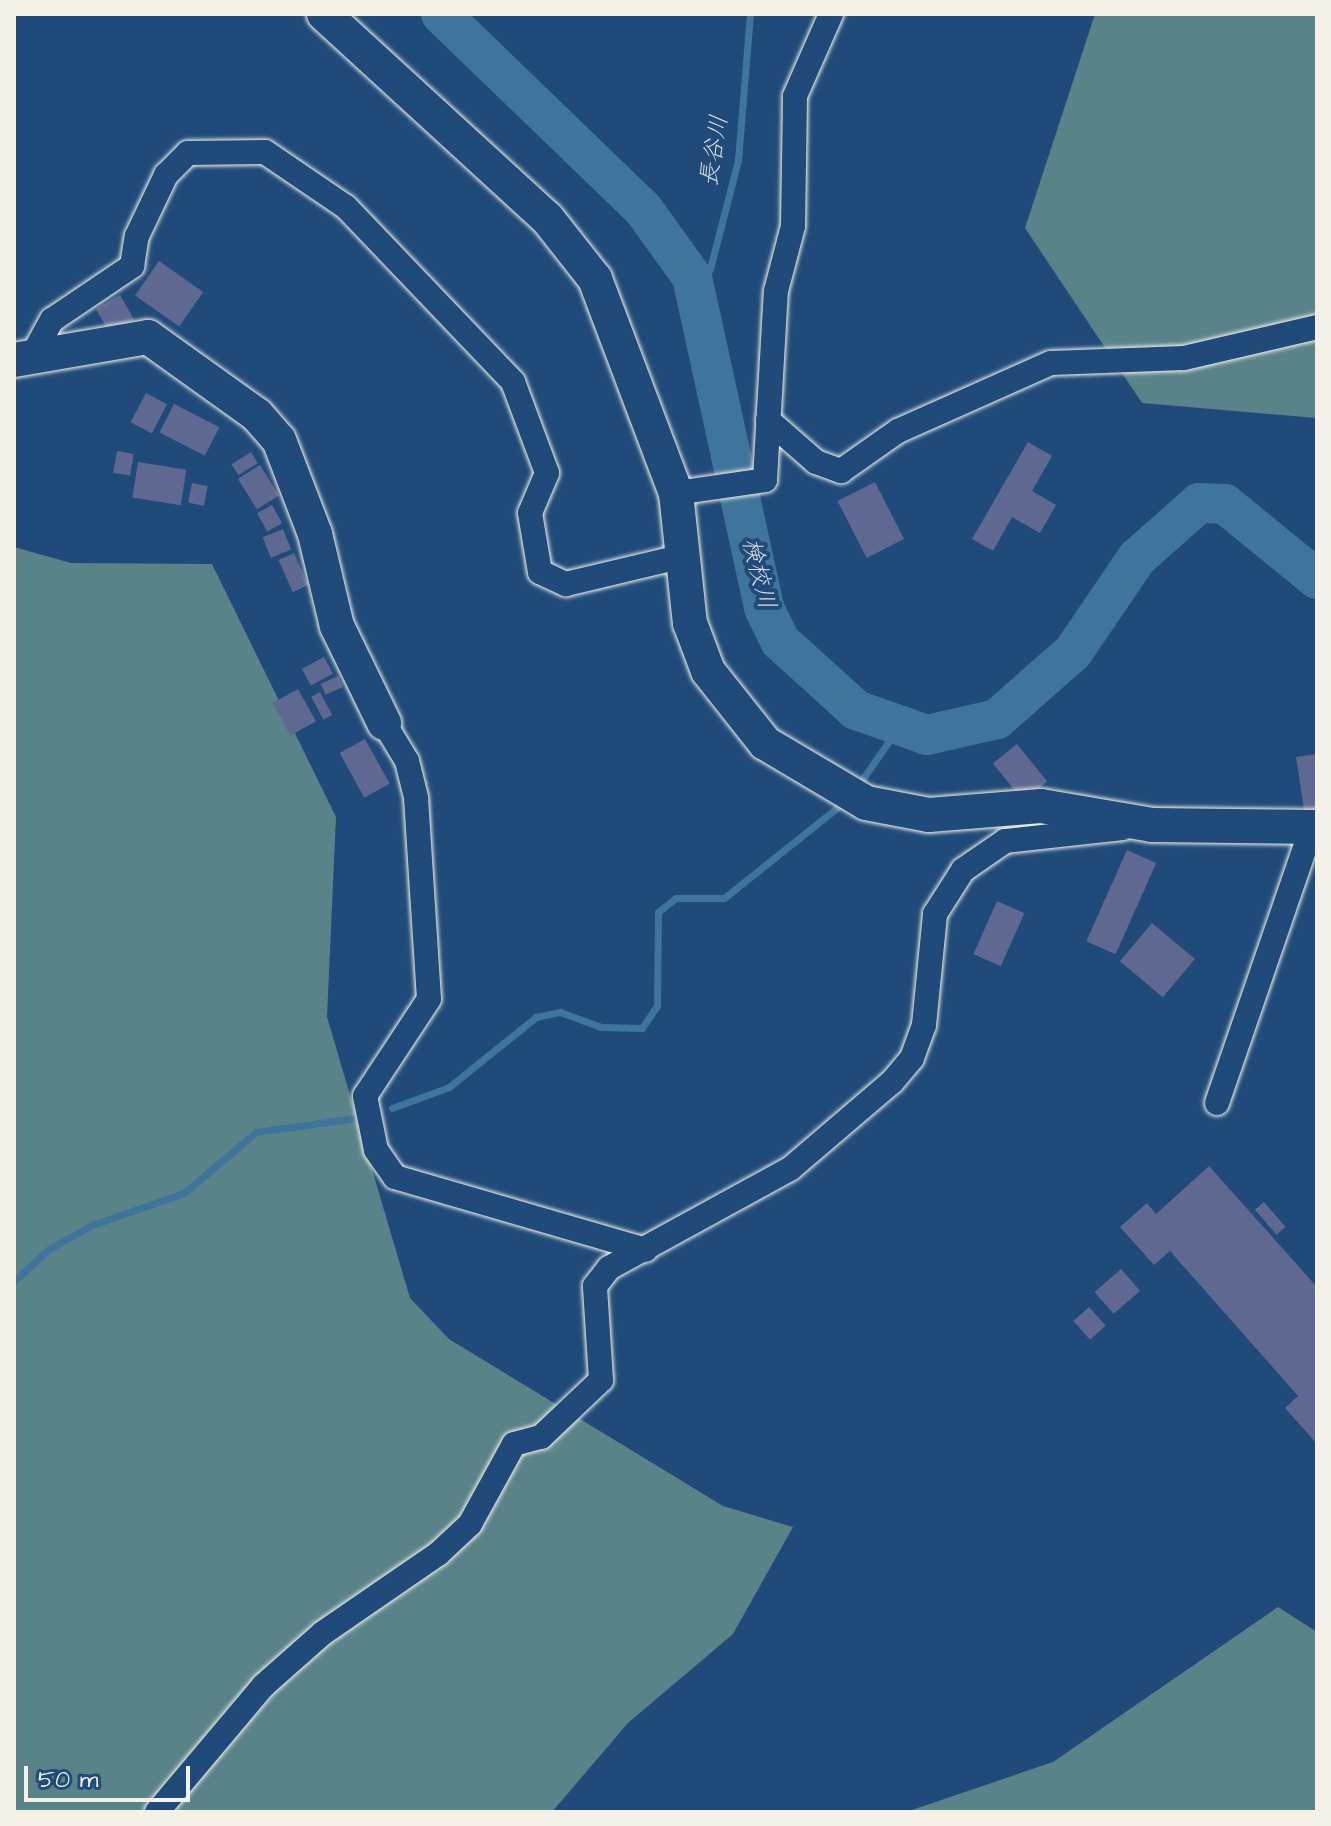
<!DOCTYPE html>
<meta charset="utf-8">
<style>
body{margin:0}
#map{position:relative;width:1331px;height:1826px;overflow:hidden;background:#1f4a7a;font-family:"Architects Daughter","Klee One",sans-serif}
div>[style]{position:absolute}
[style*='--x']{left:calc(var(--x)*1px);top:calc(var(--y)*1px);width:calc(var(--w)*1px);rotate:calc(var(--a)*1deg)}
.green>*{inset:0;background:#598289}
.stream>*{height:7px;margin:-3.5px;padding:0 3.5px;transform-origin:3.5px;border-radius:3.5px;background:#3f759c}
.river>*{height:40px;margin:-20px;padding:0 20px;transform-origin:20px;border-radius:20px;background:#3f759c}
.building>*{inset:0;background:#5f6890;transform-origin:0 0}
.roads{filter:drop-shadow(0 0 2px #f4f1e8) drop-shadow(0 0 2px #f4f1e8)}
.street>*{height:24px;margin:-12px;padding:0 12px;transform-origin:12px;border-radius:12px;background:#1f4a7a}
.secondary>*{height:34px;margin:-17px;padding:0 17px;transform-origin:17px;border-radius:17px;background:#1f4a7a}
span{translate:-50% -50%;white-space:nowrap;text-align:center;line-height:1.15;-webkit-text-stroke:8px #1f4a7a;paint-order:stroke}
.water-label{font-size:24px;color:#d9dedd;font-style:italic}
.frame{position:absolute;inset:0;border:16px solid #f4f1e8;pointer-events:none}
.scale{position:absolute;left:24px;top:1766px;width:166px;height:36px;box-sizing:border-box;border:4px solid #f4f1e8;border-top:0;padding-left:10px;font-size:24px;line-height:28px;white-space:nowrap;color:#f4f1e8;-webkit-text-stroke:6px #1f4a7a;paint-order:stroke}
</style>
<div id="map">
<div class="green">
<i style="clip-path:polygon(1095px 14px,1317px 14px,1317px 418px,1142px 403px,1025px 228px)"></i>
<i style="clip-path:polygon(14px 547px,71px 563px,212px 564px,336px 817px,327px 1017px,410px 1298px,449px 1339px,723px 1506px,793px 1527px,733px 1634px,628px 1723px,552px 1812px,14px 1812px)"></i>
<i style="clip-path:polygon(1278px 1607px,1317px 1632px,1317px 1812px,906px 1812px,1053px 1762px)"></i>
</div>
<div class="stream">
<i style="--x:697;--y:289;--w:24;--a:-57"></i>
<i style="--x:710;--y:269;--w:113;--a:-75.6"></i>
<i style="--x:738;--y:160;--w:146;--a:-85.3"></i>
<i style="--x:857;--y:787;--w:72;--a:-55.2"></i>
<i style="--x:392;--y:1108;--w:61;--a:-20.2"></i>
<i style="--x:449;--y:1087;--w:112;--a:-38.8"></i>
<i style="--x:536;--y:1017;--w:25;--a:-12"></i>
<i style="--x:560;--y:1012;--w:44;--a:20.1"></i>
<i style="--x:601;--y:1027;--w:41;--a:1.4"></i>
<i style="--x:642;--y:1028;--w:27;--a:-56"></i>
<i style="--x:657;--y:1006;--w:94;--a:-89.4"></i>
<i style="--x:658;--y:912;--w:23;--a:-38"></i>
<i style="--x:676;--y:898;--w:48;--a:0"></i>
<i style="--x:724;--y:898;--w:152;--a:-38.6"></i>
<i style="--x:14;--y:1281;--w:47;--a:-42.4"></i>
<i style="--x:49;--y:1249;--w:49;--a:-29.2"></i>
<i style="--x:92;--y:1225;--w:97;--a:-19.2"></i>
<i style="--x:184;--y:1193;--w:94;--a:-40.3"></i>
<i style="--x:256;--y:1132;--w:101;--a:-8"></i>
</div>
<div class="river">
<i style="--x:441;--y:14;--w:281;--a:44"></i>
<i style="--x:643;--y:209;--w:84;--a:54.2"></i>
<i style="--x:692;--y:277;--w:339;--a:77.7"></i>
<i style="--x:764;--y:608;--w:37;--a:64"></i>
<i style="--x:780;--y:641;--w:103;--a:42.2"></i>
<i style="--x:856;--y:710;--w:75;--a:19.4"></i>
<i style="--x:927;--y:735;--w:72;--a:-12.9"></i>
<i style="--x:997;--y:719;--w:101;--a:-41.4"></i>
<i style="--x:1073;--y:652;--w:114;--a:-55.8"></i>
<i style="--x:1137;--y:558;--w:83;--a:-41.6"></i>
<i style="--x:1199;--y:503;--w:26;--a:2"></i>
<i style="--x:1225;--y:504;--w:119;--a:39.2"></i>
</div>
<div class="building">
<i style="left:159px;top:261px;width:54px;height:42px;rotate:35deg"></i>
<i style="left:120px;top:295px;width:28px;height:28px;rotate:60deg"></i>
<i style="left:146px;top:393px;width:24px;height:33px;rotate:28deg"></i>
<i style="left:174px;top:404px;width:51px;height:32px;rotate:27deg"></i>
<i style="clip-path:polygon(1028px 442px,1052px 456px,1032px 491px,1056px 505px,1040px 533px,1012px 517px,993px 551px,972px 539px)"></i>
<i style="left:117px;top:451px;width:17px;height:22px;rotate:10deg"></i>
<i style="left:251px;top:452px;width:13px;height:23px;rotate:58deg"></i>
<i style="left:138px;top:462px;width:49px;height:36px;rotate:9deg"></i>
<i style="left:260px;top:465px;width:36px;height:26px;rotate:58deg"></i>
<i style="left:875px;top:482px;width:64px;height:42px;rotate:63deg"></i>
<i style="left:192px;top:483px;width:16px;height:20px;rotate:11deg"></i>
<i style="left:272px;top:505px;width:21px;height:17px;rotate:61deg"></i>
<i style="left:283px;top:529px;width:22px;height:22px;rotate:68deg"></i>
<i style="left:294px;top:553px;width:35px;height:17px;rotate:66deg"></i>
<i style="left:324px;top:657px;width:19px;height:25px;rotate:62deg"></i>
<i style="left:338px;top:676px;width:12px;height:19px;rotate:66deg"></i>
<i style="left:298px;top:689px;width:37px;height:29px;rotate:61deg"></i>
<i style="left:320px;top:692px;width:26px;height:10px;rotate:62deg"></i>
<i style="left:365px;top:739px;width:51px;height:29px;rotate:61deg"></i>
<i style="left:1017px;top:744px;width:48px;height:31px;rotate:51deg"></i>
<i style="clip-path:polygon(1317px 754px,1317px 814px,1305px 816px,1296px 757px)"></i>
<i style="left:1127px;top:850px;width:32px;height:100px;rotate:24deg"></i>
<i style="left:997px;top:901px;width:30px;height:58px;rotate:24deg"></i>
<i style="left:1152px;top:923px;width:56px;height:50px;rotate:40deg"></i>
<i style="clip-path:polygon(1209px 1166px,1317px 1287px,1317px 1444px,1285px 1408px,1298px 1396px,1170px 1251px,1154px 1265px,1120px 1227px,1147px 1203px,1156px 1214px)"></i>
<i style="left:1264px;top:1202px;width:33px;height:12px;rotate:49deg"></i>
<i style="left:1121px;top:1269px;width:29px;height:35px;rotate:49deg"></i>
<i style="left:1089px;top:1307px;width:25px;height:21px;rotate:48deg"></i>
</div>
<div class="roads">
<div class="street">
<i style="--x:33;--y:354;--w:39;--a:-61"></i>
<i style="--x:52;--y:320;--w:97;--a:-34"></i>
<i style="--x:132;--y:266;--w:30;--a:-81"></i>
<i style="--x:137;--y:236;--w:68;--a:-64.6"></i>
<i style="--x:166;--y:175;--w:31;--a:-45"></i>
<i style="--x:188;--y:153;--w:77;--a:-0.7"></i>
<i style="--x:265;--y:152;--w:98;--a:34.2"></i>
<i style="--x:346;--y:207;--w:242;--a:46.3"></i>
<i style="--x:513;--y:382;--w:97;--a:69.5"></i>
<i style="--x:547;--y:473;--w:43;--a:113"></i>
<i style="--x:530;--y:513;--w:60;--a:80.4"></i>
<i style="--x:540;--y:572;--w:29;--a:25"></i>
<i style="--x:566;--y:584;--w:116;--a:-13.4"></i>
<i style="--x:768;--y:420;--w:64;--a:41.2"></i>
<i style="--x:816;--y:462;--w:27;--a:20"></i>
<i style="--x:841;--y:471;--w:70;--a:-35.1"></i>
<i style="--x:898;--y:431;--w:167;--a:-24"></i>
<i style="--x:1051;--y:363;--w:133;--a:-2.2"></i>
<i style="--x:1184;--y:358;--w:137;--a:-13.1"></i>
<i style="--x:676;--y:493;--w:90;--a:-8.3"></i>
<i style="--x:765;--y:480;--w:189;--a:-86.7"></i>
<i style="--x:776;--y:291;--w:67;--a:-75.3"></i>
<i style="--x:793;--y:226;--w:130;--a:-89.1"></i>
<i style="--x:795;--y:96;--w:90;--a:-66.3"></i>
<i style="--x:384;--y:723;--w:44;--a:58.8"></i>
<i style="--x:407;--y:761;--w:38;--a:76"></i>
<i style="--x:416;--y:798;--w:201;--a:86.3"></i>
<i style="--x:429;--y:999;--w:116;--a:123.4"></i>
<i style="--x:365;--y:1096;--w:55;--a:78.5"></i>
<i style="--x:376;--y:1150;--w:33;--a:55"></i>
<i style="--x:395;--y:1177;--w:261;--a:16.2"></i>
<i style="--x:1217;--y:1103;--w:292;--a:-71"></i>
<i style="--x:157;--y:1812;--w:165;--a:-49.9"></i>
<i style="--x:263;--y:1686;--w:80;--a:-41.5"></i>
<i style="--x:323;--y:1633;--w:140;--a:-34.5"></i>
<i style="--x:438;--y:1554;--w:44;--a:-43.2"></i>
<i style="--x:470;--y:1524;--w:91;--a:-61.2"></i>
<i style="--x:514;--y:1444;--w:28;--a:-15"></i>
<i style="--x:541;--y:1437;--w:83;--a:-43.5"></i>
<i style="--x:601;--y:1380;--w:94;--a:-93.7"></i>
<i style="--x:595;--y:1286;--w:23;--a:-52"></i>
<i style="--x:609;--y:1268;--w:206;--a:-28.7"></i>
<i style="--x:790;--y:1169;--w:134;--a:-40.5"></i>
<i style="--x:892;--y:1082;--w:31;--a:-50"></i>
<i style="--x:912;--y:1058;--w:35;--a:-70"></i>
<i style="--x:924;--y:1025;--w:112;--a:-84.3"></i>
<i style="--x:935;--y:914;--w:52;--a:-57.5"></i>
<i style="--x:963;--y:870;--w:51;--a:-34.6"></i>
<i style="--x:1005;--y:841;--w:118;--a:-6.3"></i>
</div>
<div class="secondary">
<i style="--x:324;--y:14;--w:302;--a:42.5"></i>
<i style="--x:547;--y:218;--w:78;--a:51.8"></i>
<i style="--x:595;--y:279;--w:229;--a:69.3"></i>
<i style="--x:676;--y:493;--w:131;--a:83.9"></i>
<i style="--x:690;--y:623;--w:51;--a:69.4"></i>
<i style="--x:708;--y:671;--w:92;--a:51.6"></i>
<i style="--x:765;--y:743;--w:117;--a:30.7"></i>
<i style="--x:866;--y:803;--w:64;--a:10.8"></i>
<i style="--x:929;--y:815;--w:112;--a:-4.6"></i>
<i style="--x:1041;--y:806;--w:113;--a:9.7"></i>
<i style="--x:1152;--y:825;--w:165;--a:0.7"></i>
<i style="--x:14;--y:360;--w:136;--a:-9.7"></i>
<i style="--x:148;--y:337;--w:134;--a:35.6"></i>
<i style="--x:257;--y:415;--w:33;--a:49"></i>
<i style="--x:279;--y:440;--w:101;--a:69"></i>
<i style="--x:315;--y:534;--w:95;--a:76.6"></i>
<i style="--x:337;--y:626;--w:108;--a:64.1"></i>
</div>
</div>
<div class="water-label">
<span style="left:715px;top:151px;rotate:-81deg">長谷川</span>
<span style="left:758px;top:574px;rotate:76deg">検校川</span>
</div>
<div class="frame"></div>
<div class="scale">50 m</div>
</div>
